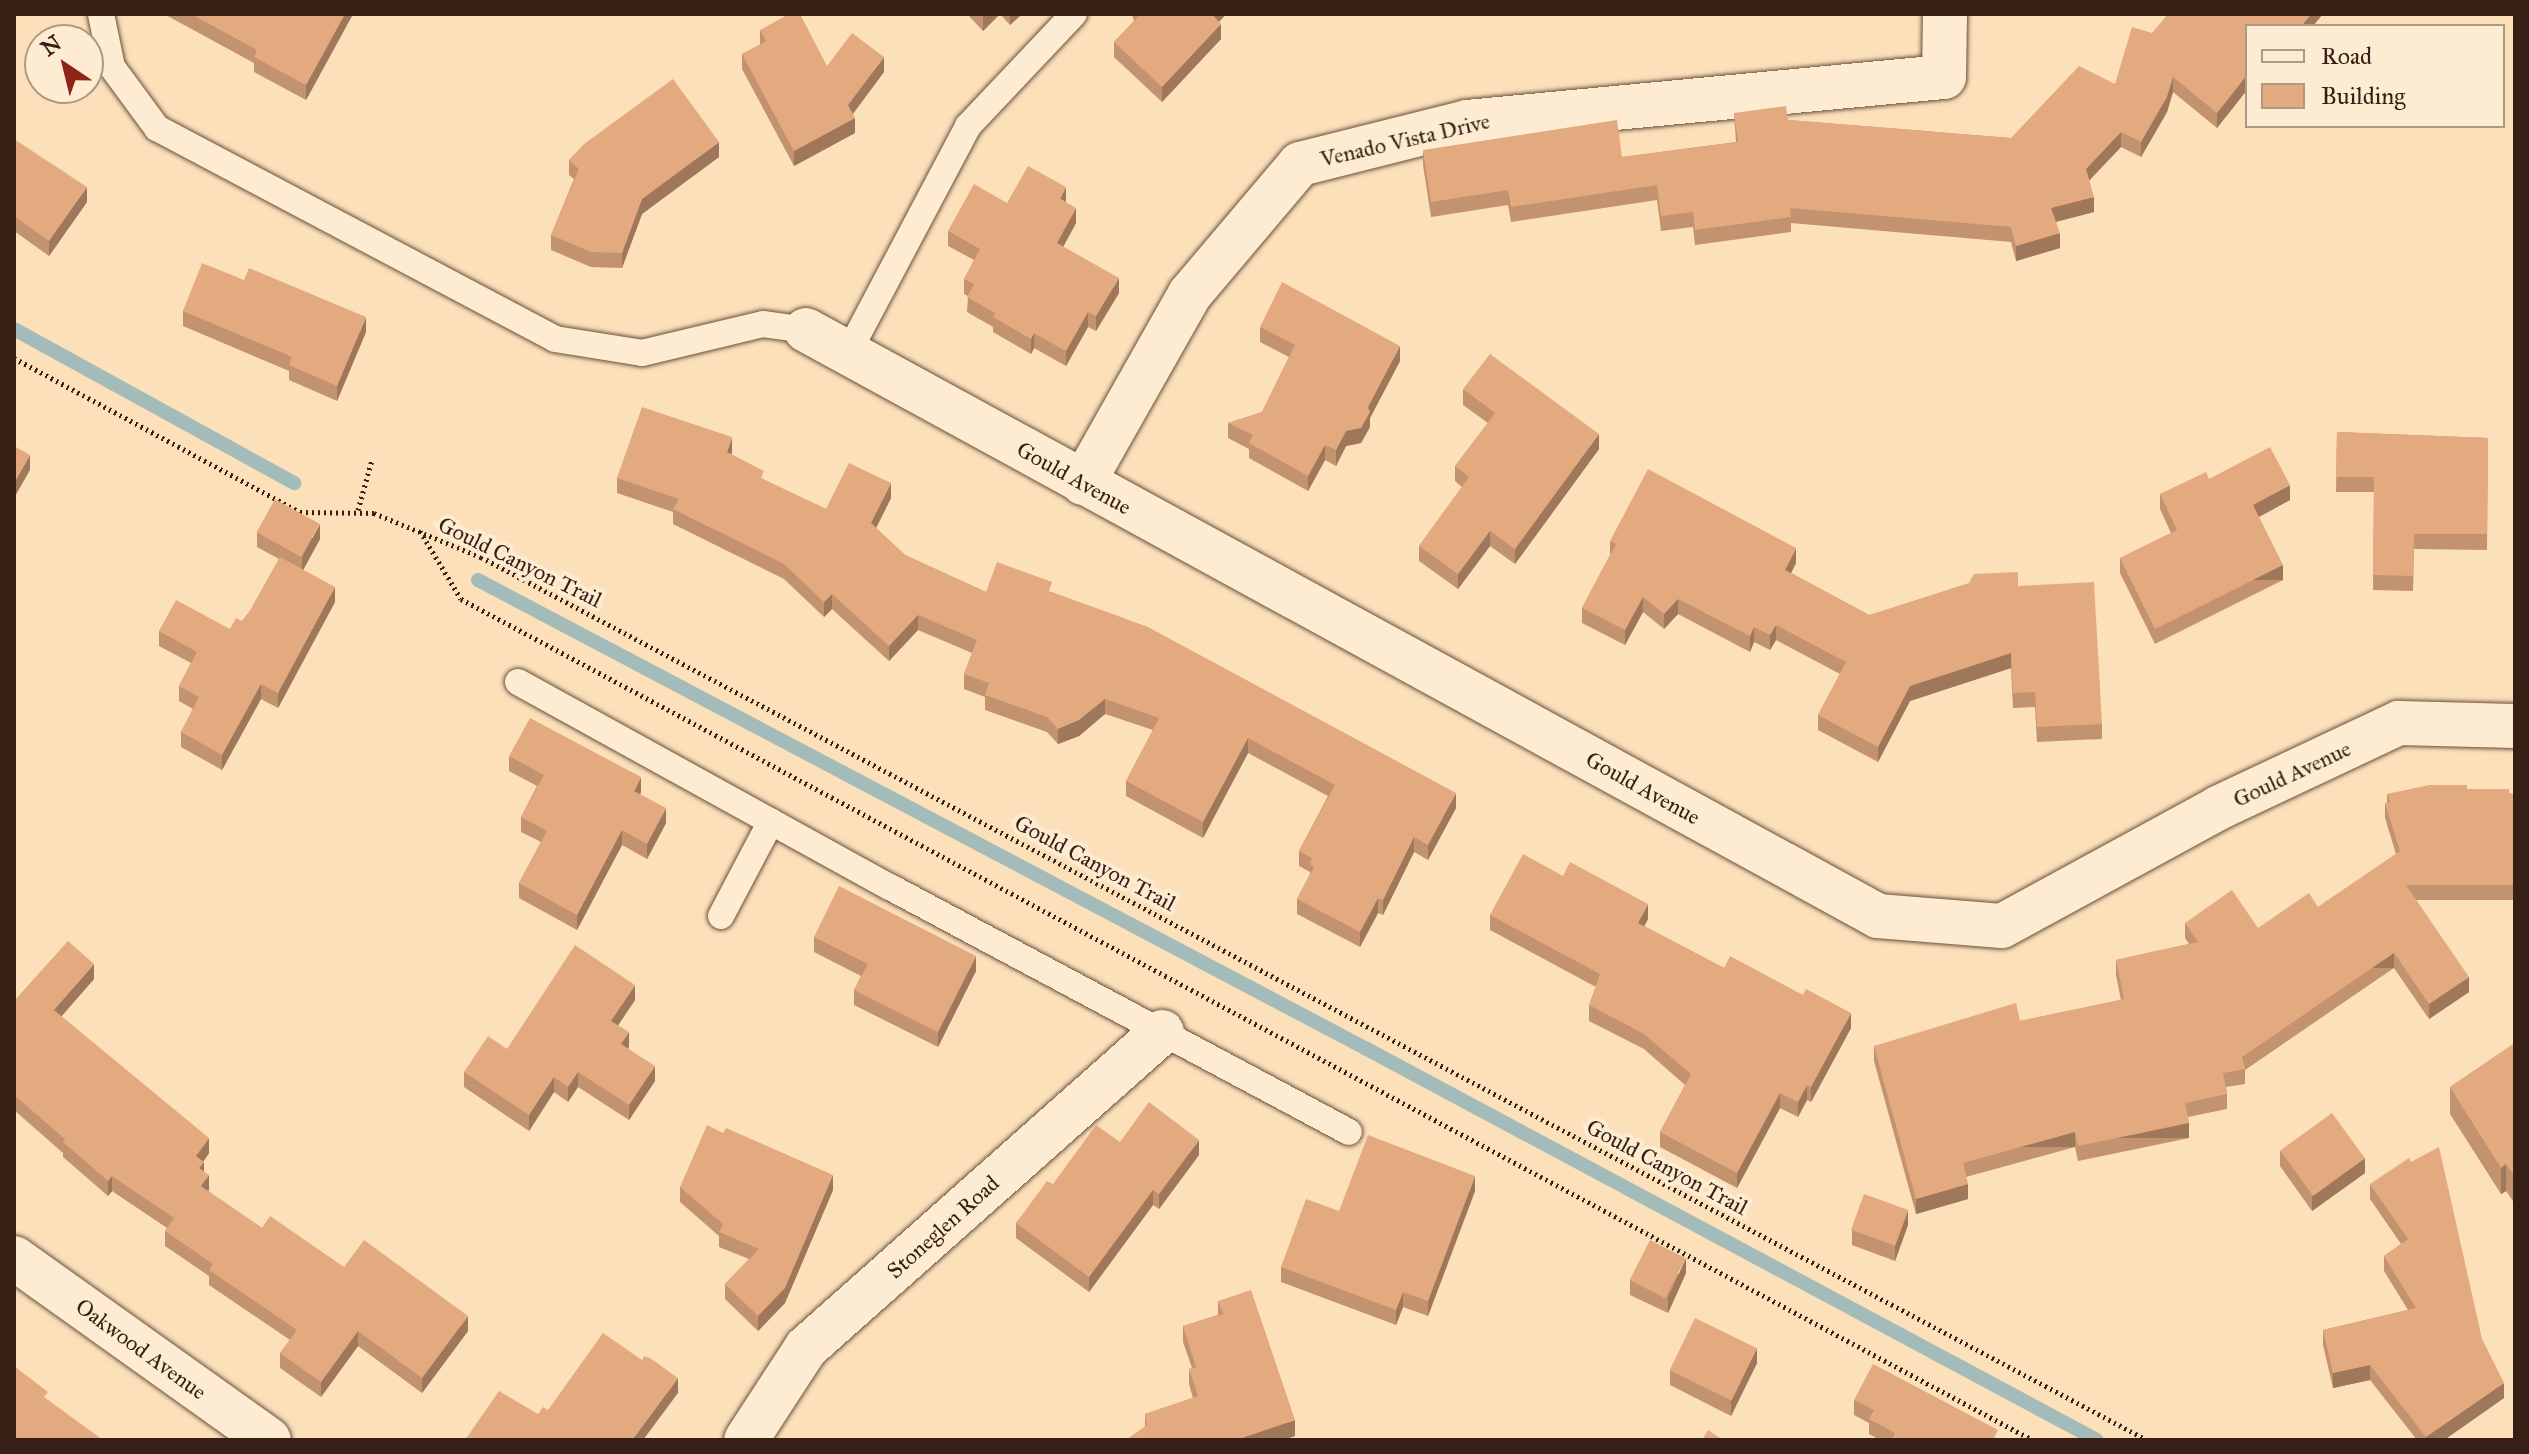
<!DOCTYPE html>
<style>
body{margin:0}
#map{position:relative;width:2529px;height:1454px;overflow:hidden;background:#fce0b9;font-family:"IM FELL Great Primer",serif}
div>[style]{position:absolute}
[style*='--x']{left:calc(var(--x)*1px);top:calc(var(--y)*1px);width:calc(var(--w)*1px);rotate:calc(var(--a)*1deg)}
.stream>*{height:14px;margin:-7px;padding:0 7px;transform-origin:7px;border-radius:7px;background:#a3bbb9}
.path>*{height:5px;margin-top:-2.5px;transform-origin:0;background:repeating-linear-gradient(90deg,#362015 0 2px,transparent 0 6px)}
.roads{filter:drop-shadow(0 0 2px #68503e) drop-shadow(0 0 2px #68503e)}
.lane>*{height:26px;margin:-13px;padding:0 13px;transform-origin:13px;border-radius:13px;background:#fdebd2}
.street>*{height:44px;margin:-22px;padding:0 22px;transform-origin:22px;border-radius:22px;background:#fdebd2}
.wall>*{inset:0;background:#c3926e}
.shaded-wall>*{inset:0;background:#9f775a;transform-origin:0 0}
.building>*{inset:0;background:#e3aa80;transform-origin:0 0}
span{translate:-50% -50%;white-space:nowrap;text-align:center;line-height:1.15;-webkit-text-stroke:8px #fdebd2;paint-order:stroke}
.street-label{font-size:22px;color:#362015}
.frame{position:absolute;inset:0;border:16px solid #362015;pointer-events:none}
.legend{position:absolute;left:2245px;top:24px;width:260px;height:104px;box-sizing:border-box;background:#fdebd2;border:2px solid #ad9a86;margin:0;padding:10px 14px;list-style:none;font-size:24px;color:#362015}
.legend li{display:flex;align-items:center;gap:16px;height:40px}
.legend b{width:40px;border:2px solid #ad9a86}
.north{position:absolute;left:24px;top:24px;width:80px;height:80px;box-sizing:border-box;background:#fdebd2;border:2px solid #ad9a86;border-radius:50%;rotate:325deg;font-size:22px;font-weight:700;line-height:32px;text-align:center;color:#362015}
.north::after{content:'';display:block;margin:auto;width:28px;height:36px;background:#8f2418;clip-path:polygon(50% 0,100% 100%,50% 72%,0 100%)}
</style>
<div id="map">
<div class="stream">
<i style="--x:14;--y:329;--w:320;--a:28.8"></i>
<i style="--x:478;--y:580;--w:1003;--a:27.82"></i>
<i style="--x:1365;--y:1048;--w:830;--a:28.17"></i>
</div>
<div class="path">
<i style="--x:14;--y:358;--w:325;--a:28.3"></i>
<i style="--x:300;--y:512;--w:74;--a:0.8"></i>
<i style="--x:374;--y:513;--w:116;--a:22.4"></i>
<i style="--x:481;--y:557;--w:1886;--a:27.92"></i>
<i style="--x:358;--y:510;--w:52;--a:-74.4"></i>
<i style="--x:420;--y:531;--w:79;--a:58.9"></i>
<i style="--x:461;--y:599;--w:1783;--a:28.15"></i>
</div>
<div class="roads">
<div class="lane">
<i style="--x:101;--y:14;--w:54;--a:78.3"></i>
<i style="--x:112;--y:67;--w:76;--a:53.6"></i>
<i style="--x:157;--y:128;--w:450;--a:27.9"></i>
<i style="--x:555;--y:339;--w:88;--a:9.1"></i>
<i style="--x:642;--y:353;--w:124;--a:-13.5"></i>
<i style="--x:763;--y:324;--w:43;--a:7.9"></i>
<i style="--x:848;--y:353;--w:257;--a:-62.1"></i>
<i style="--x:968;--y:126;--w:154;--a:-46.6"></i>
<i style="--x:518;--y:682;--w:425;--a:28.9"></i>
<i style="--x:890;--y:887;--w:520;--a:28.09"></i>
<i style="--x:721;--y:916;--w:107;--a:-62.2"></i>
</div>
<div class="street">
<i style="--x:806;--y:330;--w:1222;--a:28.66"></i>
<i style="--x:1878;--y:916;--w:124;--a:4.6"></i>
<i style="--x:2002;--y:926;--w:246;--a:-28.6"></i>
<i style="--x:2218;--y:808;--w:200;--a:-25.2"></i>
<i style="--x:2399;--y:723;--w:116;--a:1.5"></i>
<i style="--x:1083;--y:483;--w:217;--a:-60.5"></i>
<i style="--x:1190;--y:294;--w:170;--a:-49.8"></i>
<i style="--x:1300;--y:164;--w:172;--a:-14.1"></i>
<i style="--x:1467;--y:122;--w:479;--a:-5.4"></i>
<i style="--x:1944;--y:77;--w:63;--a:-89.1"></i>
<i style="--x:14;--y:1258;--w:313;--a:35.5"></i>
<i style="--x:746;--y:1440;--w:110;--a:-56.9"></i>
<i style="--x:806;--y:1348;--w:476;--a:-41.6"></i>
</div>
</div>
<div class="wall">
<i style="clip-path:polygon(164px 14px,353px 14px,306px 100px,254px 72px,254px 63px)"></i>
<i style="clip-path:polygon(967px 14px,1022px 14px,1010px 25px,1000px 14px,983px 31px)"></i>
<i style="clip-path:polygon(1132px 14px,1226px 14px,1219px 22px,1221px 39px,1162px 102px,1114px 57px,1114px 42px,1134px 21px)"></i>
<i style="clip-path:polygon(2323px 14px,2247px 26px,2247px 90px,2217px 128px,2173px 92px,2167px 112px,2141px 157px,2121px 147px,2089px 180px,2094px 212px,2056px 222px,2060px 248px,2016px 261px,2011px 242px,1791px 223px,1791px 232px,1695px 245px,1693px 227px,1661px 231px,1657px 200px,1511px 222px,1508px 205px,1431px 217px,1423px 165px,1423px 150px,1622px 157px,1736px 142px,1734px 113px,1788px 120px,2011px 138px,2115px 84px,2152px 33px)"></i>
<i style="clip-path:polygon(760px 30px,827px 66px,884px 72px,853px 114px,855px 133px,794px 166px,742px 69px,742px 54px,760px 45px)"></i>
<i style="clip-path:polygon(14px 139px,87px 202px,49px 256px,14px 231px)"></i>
<i style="clip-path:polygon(719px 157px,642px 214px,622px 268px,591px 267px,551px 250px,551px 235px,574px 179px,569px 175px,569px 160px)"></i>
<i style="clip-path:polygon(1066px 202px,1076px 223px,1063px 247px,1119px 293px,1096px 331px,1088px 327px,1066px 366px,1034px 348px,1031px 354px,993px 332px,993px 327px,967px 312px,968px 296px,964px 294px,964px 279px,974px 260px,948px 246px,948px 231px,1007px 203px)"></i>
<i style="clip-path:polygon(183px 311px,366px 332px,337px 401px,289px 380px,289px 371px,183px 326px)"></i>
<i style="clip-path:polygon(1260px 327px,1400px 361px,1370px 418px,1370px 427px,1361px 443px,1346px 446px,1336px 466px,1325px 460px,1308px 491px,1249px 458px,1249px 449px,1228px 438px,1228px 423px,1262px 412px,1289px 357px,1260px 342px)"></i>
<i style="clip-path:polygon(1463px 389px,1599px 449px,1515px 564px,1490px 546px,1458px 589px,1419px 561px,1419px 546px,1462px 487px,1455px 481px,1455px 466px,1488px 423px,1463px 405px)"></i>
<i style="clip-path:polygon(2337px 432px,2488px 438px,2487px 550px,2414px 549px,2413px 591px,2373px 590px,2374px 492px,2336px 492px)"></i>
<i style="clip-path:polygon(732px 452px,731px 454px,764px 480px,826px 509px,891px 498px,876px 528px,905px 555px,986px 592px,1052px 592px,1456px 808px,1428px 860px,1414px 852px,1383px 915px,1378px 913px,1360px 947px,1297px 914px,1297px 899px,1310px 874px,1310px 872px,1299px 866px,1299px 851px,1328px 796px,1248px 753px,1203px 838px,1126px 796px,1126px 781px,1153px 730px,1105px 714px,1079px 736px,1058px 744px,1047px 732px,985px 710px,985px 697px,964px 689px,964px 674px,972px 653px,918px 630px,889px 661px,832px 609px,824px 617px,784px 579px,673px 524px,673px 512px,617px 493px,617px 478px)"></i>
<i style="clip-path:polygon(2209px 479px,2290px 500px,2259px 517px,2283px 580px,2155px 644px,2120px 573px,2120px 558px,2171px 533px,2160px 509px,2160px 494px)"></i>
<i style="clip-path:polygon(257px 532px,320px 539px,303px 570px,335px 602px,278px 708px,261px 699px,222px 770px,181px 747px,181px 732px,193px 709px,179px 701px,179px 686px,191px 663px,159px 646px,159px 631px,230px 629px,242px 621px,250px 611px,279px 559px,257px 547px)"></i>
<i style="clip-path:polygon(1610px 541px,1796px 563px,1791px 573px,1869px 615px,2018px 586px,2102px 724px,2102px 739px,2037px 742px,2035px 707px,2013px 708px,2011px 668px,1910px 701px,1878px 762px,1818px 730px,1818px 715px,1840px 674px,1776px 640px,1770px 650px,1754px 642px,1750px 652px,1678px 614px,1664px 629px,1643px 612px,1625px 645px,1582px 623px,1582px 608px,1610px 555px)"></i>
<i style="clip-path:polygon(509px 756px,641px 792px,640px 794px,666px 823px,647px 859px,622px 845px,577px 930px,519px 898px,519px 883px,541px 842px,521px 832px,521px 817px,537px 786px,509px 771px)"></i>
<i style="clip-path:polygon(2467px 789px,2515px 794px,2515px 900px,2416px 900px,2469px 992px,2429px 1019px,2394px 968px,2245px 1070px,2245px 1084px,2226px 1087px,2227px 1094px,2227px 1109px,2188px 1117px,2189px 1138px,2078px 1161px,2075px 1147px,1966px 1177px,1968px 1199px,1916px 1214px,1874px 1061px,1874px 1046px,2020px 1021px,2121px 1000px,2116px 975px,2116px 960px,2189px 944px,2185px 938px,2185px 923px,2258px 928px,2318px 907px,2396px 854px,2385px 818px,2385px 803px,2387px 803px,2387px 794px)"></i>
<i style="clip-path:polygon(1563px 876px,1648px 919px,1644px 926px,1724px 968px,1851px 1028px,1811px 1102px,1807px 1100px,1798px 1117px,1780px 1108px,1737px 1188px,1660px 1147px,1660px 1132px,1685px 1085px,1644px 1049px,1589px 1021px,1589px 1005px,1596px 987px,1490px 930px,1490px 915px)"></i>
<i style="clip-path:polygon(814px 937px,976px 971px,938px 1047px,854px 1005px,854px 990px,861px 976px,814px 952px)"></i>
<i style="clip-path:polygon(94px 979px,61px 1016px,209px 1153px,203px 1162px,204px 1172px,208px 1191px,262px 1228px,344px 1267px,468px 1331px,422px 1393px,358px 1346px,321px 1397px,280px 1368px,280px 1353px,290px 1340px,209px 1285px,209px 1276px,165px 1246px,165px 1231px,167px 1228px,112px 1191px,108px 1196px,63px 1157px,63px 1153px,14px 1110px,14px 1001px)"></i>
<i style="clip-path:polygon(635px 1000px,618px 1025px,628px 1048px,655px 1081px,629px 1120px,578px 1087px,568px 1102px,554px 1092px,529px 1131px,464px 1087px,464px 1072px,507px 1049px)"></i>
<i style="clip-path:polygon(2515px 1043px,2515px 1204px,2506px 1191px,2501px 1194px,2450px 1114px,2450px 1087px)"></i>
<i style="clip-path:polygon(1120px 1142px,1199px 1155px,1159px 1209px,1153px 1205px,1089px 1292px,1016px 1238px,1016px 1223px,1053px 1184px)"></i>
<i style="clip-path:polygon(2280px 1151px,2365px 1173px,2312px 1211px,2280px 1166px)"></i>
<i style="clip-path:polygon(2370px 1184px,2482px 1339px,2504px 1398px,2444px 1440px,2417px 1440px,2370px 1380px,2333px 1388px,2323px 1345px,2323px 1330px,2408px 1310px,2384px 1271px,2384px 1256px,2401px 1244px,2370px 1199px)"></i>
<i style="clip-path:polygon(680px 1187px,833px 1190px,785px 1303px,758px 1331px,725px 1299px,725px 1284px,749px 1259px,719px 1247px,719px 1236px,680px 1202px)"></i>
<i style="clip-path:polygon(1475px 1191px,1428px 1316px,1403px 1307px,1396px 1325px,1281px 1282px,1281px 1267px,1339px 1211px)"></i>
<i style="clip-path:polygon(1908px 1225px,1895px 1261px,1852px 1245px,1852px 1230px)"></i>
<i style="clip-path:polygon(1686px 1273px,1668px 1313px,1630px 1295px,1630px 1280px)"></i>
<i style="clip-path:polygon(1218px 1301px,1295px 1436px,1282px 1440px,1126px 1440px,1145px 1427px,1145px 1414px,1193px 1398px,1189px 1384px,1189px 1369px,1192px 1368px,1183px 1342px,1183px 1326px,1218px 1315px)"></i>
<i style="clip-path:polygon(1757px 1363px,1731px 1416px,1670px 1385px,1670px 1370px)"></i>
<i style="clip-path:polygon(1854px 1400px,1998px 1440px,1880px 1440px,1869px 1434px,1869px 1423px,1854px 1415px)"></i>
</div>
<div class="shaded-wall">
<i style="clip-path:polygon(345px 14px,353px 14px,306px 100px,306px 85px)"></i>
<i style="clip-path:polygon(985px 14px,1000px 14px,983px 31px,983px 16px)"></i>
<i style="clip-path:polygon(1010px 14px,1022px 14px,1010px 25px)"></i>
<i style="clip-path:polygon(1212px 14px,1226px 14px,1212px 30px)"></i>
<i style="clip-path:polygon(2311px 14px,2323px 14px,2313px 26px,2301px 26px)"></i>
<i style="clip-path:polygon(1221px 24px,1221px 39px,1162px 102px,1162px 87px)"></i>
<i style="clip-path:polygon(884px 57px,884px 72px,848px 120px,848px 105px)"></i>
<i style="clip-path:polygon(2247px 75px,2247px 90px,2217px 128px,2217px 113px)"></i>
<i style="clip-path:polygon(2173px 77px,2173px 92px,2167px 112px,2141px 157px,2141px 142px)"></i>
<i style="clip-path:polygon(855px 118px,855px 133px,794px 166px,794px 151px)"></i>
<i style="clip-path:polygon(2121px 132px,2121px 147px,2086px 184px,2086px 169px)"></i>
<i style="clip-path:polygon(719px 142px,719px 157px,642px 214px,622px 268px,622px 253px,642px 199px)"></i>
<i style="clip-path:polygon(87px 187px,87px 202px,49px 256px,49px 241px)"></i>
<i style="clip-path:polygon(1066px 187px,1066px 202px,1060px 199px)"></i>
<i style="clip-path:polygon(2094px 197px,2094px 212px,2051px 223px,2051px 208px)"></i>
<i style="clip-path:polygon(1076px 208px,1076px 223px,1057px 258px,1057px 243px)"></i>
<i style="clip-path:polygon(2060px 233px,2060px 248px,2016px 261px,2016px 246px)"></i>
<i style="clip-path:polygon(1119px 278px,1119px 293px,1096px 331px,1096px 316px)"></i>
<i style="clip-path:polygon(1088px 312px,1088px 327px,1066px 366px,1066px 351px)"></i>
<i style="clip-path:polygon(366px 317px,366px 332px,337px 401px,337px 386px)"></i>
<i style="clip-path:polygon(1034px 333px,1034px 348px,1031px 354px,1031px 339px)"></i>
<i style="clip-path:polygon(1400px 346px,1400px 361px,1370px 418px,1370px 427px,1361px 443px,1346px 446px,1336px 466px,1336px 450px,1346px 431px,1368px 407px)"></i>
<i style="clip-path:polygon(1599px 434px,1599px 449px,1515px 564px,1515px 549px)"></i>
<i style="clip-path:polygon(732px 437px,732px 452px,727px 467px,727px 452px)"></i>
<i style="clip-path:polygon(1325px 445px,1325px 460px,1308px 491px,1308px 476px)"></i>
<i style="clip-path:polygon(30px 455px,30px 470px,14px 498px,14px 483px)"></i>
<i style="clip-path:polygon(891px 483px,891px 498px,871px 538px,871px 523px)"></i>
<i style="clip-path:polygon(2290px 485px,2290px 500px,2253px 520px,2253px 505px)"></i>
<i style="clip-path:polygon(320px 524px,320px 539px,302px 572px,302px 557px)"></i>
<i style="clip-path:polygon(1490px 531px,1490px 546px,1458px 589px,1458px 574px)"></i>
<i style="clip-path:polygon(1796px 548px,1796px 563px,1785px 585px,1785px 570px)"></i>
<i style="left:2283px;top:565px;width:15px;height:143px;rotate:90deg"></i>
<i style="clip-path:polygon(335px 587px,335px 602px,278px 708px,278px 693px)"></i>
<i style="clip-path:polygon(832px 594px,832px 609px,824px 617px,824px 602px)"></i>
<i style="clip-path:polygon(1643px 597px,1643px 612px,1625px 645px,1625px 630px)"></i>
<i style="clip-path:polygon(1678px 599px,1678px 614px,1664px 629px,1664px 614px)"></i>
<i style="clip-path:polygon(918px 615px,918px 630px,889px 661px,889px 646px)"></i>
<i style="clip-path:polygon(1776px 625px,1776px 640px,1770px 650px,1770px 635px)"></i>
<i style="clip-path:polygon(1754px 627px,1754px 642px,1750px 652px,1750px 636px)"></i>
<i style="clip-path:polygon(2011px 653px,2011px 668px,1910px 701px,1878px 762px,1878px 747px,1910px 686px)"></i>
<i style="clip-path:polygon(261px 684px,261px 699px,222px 770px,222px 755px)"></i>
<i style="clip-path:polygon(1105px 699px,1105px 714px,1079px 736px,1058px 744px,1058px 729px)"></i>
<i style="clip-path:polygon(1248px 738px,1248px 753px,1203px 838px,1203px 822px)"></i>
<i style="clip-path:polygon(641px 777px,641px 792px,634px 806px,634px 791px)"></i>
<i style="clip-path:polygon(1456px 793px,1456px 808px,1428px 860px,1428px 845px)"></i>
<i style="clip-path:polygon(666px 808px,666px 823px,647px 859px,647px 844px)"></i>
<i style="clip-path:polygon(622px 830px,622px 845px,577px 930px,577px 915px)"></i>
<i style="clip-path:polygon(1414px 837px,1414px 852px,1383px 915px,1383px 900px)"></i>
<i style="clip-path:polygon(1378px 898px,1378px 913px,1360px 947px,1360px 932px)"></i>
<i style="clip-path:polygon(1648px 904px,1648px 919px,1638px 938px,1638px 923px)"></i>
<i style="left:2394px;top:953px;width:15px;height:184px;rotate:90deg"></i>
<i style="clip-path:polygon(976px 956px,976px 971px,938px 1047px,938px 1032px)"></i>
<i style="clip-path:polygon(94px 964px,94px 979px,54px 1025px,54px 1010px)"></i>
<i style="clip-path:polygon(2469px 977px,2469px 992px,2429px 1019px,2429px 1004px)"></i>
<i style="clip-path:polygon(635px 985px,635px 1000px,611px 1036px,611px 1021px)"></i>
<i style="clip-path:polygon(1851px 1013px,1851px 1028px,1811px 1102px,1811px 1087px)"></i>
<i style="clip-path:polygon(629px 1032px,629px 1047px,621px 1059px,621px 1044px)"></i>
<i style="clip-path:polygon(655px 1066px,655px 1081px,629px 1120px,629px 1105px)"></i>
<i style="clip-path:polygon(578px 1072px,578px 1087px,568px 1102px,568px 1087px)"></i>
<i style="clip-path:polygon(554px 1077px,554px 1092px,529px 1131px,529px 1115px)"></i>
<i style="clip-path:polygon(1807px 1085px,1807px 1100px,1798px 1117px,1798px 1102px)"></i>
<i style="clip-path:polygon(1780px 1093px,1780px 1108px,1737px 1188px,1737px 1173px)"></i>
<i style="left:2189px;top:1123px;width:15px;height:113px;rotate:90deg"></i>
<i style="left:2075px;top:1132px;width:15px;height:116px;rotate:90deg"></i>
<i style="clip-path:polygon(209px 1138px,209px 1153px,199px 1168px,204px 1162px,204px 1177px,199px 1183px,196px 1156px)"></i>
<i style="clip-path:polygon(1199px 1140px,1199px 1155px,1159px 1209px,1159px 1194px)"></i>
<i style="clip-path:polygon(2365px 1158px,2365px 1173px,2312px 1211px,2312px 1196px)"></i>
<i style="clip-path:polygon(2506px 1164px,2506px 1191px,2501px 1194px,2501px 1168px)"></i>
<i style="clip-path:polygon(209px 1175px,209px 1190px,201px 1201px,201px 1186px)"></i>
<i style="clip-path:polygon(833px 1175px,833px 1190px,785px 1303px,758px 1331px,758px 1316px)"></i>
<i style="clip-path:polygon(112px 1176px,112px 1191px,108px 1196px,108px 1181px)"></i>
<i style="clip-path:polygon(1475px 1176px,1475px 1191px,1428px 1316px,1428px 1301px)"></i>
<i style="clip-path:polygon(1968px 1184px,1968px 1199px,1916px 1214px,1916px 1199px)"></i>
<i style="clip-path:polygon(1153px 1190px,1153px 1205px,1089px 1292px,1089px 1277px)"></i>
<i style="clip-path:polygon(1908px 1210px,1908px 1225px,1895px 1261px,1895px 1245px)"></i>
<i style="clip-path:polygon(1686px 1258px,1686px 1273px,1668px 1313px,1668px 1298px)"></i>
<i style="clip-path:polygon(1403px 1292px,1403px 1307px,1396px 1325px,1396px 1310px)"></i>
<i style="clip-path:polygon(468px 1316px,468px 1331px,422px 1393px,422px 1378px)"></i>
<i style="clip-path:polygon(358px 1331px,358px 1346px,321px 1397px,321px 1382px)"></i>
<i style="clip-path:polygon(1757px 1348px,1757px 1363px,1731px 1416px,1731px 1401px)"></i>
<i style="clip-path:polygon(2370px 1365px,2370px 1380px,2333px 1388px,2333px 1373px)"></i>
<i style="clip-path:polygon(678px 1378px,678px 1393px,643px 1440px,632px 1440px)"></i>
<i style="clip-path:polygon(2504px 1383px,2504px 1398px,2444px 1440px,2426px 1440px,2426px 1437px)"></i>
<i style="clip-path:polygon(1295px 1420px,1295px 1436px,1282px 1440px,1236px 1440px)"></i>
</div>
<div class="building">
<i style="clip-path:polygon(191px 14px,345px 14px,306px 85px,254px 57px,257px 50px)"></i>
<i style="clip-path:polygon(789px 14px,800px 14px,827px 66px,852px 33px,884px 57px,848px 105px,855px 118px,794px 151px,742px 54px,766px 41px,760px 30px)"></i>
<i style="clip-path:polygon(1137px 14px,1212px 14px,1221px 24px,1162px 87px,1114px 42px,1138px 17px)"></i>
<i style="clip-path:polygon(2168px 14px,2311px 14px,2301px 26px,2247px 26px,2247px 75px,2217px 113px,2173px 77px,2167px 97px,2141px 142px,2121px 132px,2086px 169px,2094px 197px,2051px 208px,2060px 233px,2016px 246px,2011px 227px,1790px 208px,1791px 217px,1695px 230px,1693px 212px,1661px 216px,1657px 185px,1511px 207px,1508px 190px,1431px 202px,1423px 150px,1617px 120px,1622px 157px,1738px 142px,1734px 113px,1786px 106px,1788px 120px,2011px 138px,2079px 66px,2115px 84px,2132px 27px,2152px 33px)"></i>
<i style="clip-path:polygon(673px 79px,719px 142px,642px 199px,622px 253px,591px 252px,551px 235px,579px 169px,569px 160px,584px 144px)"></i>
<i style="clip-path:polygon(14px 139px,87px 187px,49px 241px,14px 216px)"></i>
<i style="clip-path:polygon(1028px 166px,1066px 187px,1060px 199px,1076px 208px,1057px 243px,1119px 278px,1096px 316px,1088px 312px,1066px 351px,1034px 333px,1031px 339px,993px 317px,995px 313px,967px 297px,974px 284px,964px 279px,980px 249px,948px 231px,974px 184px,1007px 203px)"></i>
<i style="clip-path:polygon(202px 263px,244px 280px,249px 268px,366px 317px,337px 386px,289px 365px,292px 357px,183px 311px)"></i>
<i style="clip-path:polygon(1282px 282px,1400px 346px,1368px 407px,1370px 412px,1361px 428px,1346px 431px,1336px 450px,1325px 445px,1308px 476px,1249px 443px,1253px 435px,1228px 423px,1262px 412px,1295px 345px,1260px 327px)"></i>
<i style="clip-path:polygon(1490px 354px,1599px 434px,1515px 549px,1490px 531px,1458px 574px,1419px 546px,1469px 477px,1455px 466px,1495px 413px,1463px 389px)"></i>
<i style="clip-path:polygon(642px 407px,732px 437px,727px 452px,764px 471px,761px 478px,826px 509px,849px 463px,891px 483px,871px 523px,905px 555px,986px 592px,997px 562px,1052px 582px,1049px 591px,1148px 627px,1456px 793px,1428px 845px,1414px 837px,1383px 900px,1378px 898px,1360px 932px,1297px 899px,1314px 867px,1310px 864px,1312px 858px,1299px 851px,1335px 785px,1248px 738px,1203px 822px,1126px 781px,1159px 718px,1105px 699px,1079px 720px,1058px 729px,1047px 717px,985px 695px,989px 683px,964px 674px,977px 640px,918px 615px,889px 646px,832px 594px,824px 602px,784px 564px,673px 509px,679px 499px,617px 478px)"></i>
<i style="clip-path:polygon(2337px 432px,2488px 438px,2487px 534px,2414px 534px,2413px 576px,2373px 575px,2374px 477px,2336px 477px)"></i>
<i style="clip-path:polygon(14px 446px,30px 455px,14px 483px)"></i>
<i style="clip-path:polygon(2270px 447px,2290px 485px,2253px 505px,2283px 565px,2155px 629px,2120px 558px,2177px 530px,2160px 494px,2206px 472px,2209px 479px)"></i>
<i style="clip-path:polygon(1648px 469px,1796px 548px,1785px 570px,1869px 615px,1969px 583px,1974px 574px,2018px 572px,2018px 586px,2094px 582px,2102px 724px,2037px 727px,2035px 692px,2013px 693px,2011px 653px,1910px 686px,1878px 747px,1818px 715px,1846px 662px,1776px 625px,1770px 635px,1754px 627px,1750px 636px,1678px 599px,1664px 614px,1643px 597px,1625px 630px,1582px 608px,1616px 544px,1610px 541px)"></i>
<i style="left:275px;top:499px;width:51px;height:38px;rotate:29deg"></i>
<i style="clip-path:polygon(280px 557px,335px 587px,278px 693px,261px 684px,222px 755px,181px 732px,199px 697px,179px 686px,197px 652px,159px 631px,176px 600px,230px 629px,236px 618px,242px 621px,250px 611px)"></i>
<i style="clip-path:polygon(530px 718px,641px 777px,634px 791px,666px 808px,647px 844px,622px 830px,577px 915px,519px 883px,547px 831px,521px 817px,544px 775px,509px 756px)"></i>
<i style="clip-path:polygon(2429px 785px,2467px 785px,2467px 789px,2509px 789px,2509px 794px,2515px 794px,2515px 885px,2406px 885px,2469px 977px,2429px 1004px,2394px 953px,2242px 1057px,2245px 1069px,2223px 1073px,2227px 1094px,2185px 1103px,2189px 1123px,2078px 1146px,2075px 1132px,1963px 1163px,1968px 1184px,1916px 1199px,1874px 1046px,2016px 1003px,2020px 1021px,2124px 999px,2116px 960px,2198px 942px,2185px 923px,2232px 890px,2258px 928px,2309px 893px,2318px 907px,2400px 851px,2385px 803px,2390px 802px,2387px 794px)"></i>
<i style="clip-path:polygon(1523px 854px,1563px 876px,1570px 862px,1648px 904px,1638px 923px,1724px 968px,1730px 956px,1803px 995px,1806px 989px,1851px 1013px,1811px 1087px,1807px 1085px,1798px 1102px,1780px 1093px,1737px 1173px,1660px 1132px,1691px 1074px,1644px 1034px,1589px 1005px,1600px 974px,1490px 915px)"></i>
<i style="clip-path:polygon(839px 886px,976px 956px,938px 1032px,854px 990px,868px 964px,814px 937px)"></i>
<i style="clip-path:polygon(68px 941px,94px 964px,54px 1010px,209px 1138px,196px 1156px,204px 1162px,199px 1168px,209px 1175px,201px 1186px,262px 1228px,270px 1216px,344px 1267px,364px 1240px,468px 1316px,422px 1378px,358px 1331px,321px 1382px,280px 1353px,297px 1330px,209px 1270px,213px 1264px,165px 1231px,174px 1218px,112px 1176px,108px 1181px,63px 1142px,65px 1139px,14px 1095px,14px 1001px)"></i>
<i style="clip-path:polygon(575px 945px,635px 985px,611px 1021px,629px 1032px,621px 1044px,655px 1066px,629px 1105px,578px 1072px,568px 1087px,554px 1077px,529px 1115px,464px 1072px,488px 1036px,507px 1049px)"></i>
<i style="clip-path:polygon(2515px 1043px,2515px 1177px,2506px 1164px,2501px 1168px,2450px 1087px)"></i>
<i style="clip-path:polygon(1149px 1102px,1199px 1140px,1159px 1194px,1153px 1190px,1089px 1277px,1016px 1223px,1047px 1181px,1053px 1184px,1096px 1125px,1120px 1142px)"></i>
<i style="left:2332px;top:1113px;width:56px;height:64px;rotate:54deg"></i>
<i style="clip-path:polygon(707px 1125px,723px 1133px,726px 1128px,833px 1175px,785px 1288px,758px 1316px,725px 1284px,759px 1249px,719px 1232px,723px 1224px,680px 1187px)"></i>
<i style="clip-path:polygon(1368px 1135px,1475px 1176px,1428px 1301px,1403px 1292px,1396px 1310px,1281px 1267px,1306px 1199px,1339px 1211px)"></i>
<i style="clip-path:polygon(2439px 1147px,2482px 1339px,2504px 1383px,2426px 1437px,2370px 1365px,2333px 1373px,2323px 1330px,2416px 1308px,2384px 1256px,2408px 1239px,2370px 1184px,2409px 1158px,2411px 1162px)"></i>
<i style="left:1864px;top:1194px;width:47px;height:38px;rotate:20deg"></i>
<i style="left:1650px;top:1240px;width:40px;height:45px;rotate:27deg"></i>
<i style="clip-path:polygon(1251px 1290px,1295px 1420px,1236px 1440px,1126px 1440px,1147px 1425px,1145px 1414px,1198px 1396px,1189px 1369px,1196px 1367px,1183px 1326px,1223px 1314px,1218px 1301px)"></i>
<i style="left:1695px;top:1318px;width:69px;height:58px;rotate:26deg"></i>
<i style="clip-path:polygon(603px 1333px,642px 1360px,644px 1356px,650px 1358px,678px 1378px,632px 1440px,465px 1440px,499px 1391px,538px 1414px,543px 1407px,548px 1410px)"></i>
<i style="clip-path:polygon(1873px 1364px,1998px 1430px,1993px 1440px,1892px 1440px,1895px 1433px,1869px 1419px,1874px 1410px,1854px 1400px)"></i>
<i style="clip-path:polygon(14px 1366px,48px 1392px,44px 1397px,103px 1440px,14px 1440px)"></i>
<i style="clip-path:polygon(1708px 1430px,1723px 1440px,1702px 1440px)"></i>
</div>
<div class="street-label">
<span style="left:1405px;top:140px;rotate:-13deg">Venado Vista Drive</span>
<span style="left:1074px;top:478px;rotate:29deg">Gould Avenue</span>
<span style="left:520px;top:562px;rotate:26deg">Gould Canyon Trail</span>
<span style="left:2292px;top:774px;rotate:-25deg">Gould Avenue</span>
<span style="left:1643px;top:788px;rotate:29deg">Gould Avenue</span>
<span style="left:1095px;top:863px;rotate:28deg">Gould Canyon Trail</span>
<span style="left:1667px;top:1167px;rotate:28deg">Gould Canyon Trail</span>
<span style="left:943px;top:1227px;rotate:-42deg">Stoneglen Road</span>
<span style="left:141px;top:1349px;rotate:36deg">Oakwood Avenue</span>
</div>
<div class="frame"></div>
<ul class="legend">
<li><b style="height:10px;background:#fdebd2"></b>Road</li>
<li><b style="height:22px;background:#e3aa80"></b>Building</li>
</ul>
<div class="north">N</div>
</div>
